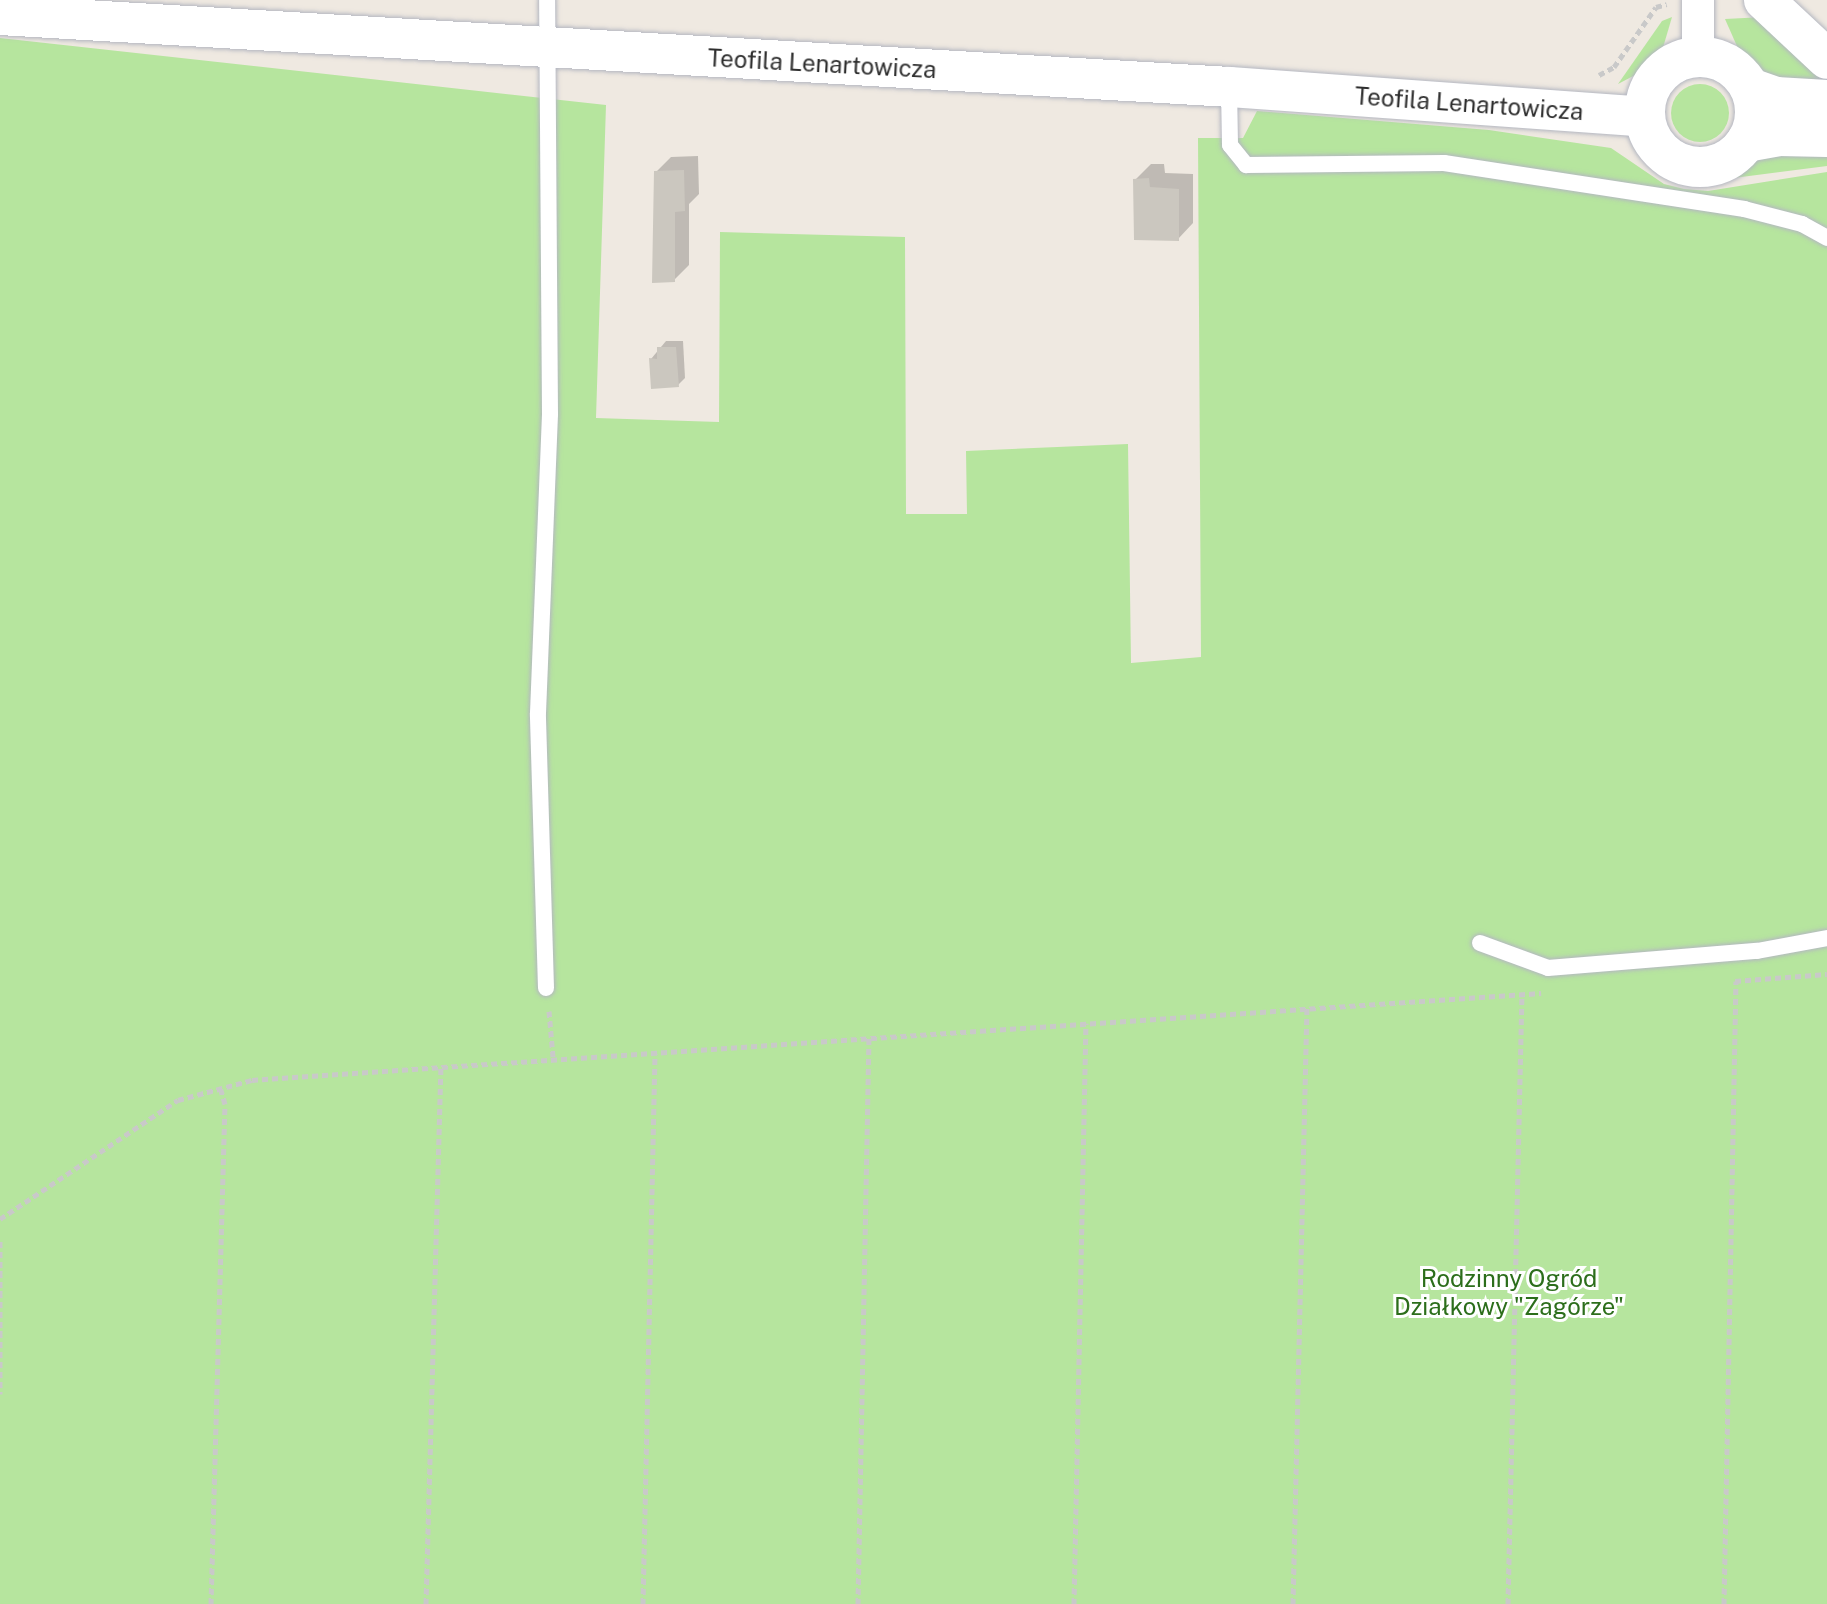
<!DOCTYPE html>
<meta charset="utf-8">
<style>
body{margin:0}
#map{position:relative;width:1827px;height:1604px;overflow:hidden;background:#efe9e1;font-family:"Public Sans",sans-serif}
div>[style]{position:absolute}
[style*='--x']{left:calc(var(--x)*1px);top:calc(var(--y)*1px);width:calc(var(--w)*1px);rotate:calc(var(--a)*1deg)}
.green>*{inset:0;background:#b6e59e}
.round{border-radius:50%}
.shadow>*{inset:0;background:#0003}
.building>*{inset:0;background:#cbc7bf}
.path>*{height:5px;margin-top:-2.5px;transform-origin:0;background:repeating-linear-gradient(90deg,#c9c9c9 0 6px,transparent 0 10px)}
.roads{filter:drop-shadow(0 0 2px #b4b7c1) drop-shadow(0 0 2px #b4b7c1)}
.service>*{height:16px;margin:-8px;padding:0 8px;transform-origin:8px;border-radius:8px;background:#fff}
.minor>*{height:32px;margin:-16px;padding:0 16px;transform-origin:16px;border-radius:16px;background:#fff}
.tertiary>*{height:40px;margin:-20px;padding:0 20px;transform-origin:20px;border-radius:20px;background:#fff}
.tertiary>.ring{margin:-20px;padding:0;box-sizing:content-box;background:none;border:40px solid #fff;border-radius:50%}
span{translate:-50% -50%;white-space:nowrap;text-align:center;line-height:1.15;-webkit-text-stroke:6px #fff;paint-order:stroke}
.street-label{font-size:24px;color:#2e2e2e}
.park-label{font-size:24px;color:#2c6e1b}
</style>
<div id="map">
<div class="green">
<i style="clip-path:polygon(1672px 17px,1662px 51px,1639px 73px,1618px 84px,1662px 21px)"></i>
<i style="clip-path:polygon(1764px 17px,1827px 77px,1827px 90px,1764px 78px,1740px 53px,1725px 19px)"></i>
<i style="clip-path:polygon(0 38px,606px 105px,596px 418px,719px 422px,720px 232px,905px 237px,906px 514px,967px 514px,966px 451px,1128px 444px,1131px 663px,1201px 657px,1198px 138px,1243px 138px,1257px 111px,1489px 130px,1611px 148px,1664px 184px,1684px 189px,1708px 191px,1827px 172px,1827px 1604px,0 1604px)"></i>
<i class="round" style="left:1671px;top:84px;width:58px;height:58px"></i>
<i style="clip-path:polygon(1827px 150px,1827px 166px,1718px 180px,1757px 158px)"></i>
</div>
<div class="shadow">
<i style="clip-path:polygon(698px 156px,699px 194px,689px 204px,689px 265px,674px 280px,656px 172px,671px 157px)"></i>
<i style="clip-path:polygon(1151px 164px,1164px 164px,1165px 173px,1193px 174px,1193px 223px,1178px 239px,1135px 180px)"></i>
<i style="clip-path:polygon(666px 341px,683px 341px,685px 378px,678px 385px,651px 359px)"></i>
</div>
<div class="building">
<i style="clip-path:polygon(684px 170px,685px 211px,675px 212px,675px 282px,652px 283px,654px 171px)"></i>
<i style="clip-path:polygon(1149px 178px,1150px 187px,1179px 189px,1179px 241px,1134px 240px,1133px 179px)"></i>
<i style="clip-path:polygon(657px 347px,676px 347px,679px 387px,651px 389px,649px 358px,657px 359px)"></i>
</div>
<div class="path">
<i style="--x:1599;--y:75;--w:17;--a:-28"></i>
<i style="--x:1614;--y:67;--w:73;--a:-55"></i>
<i style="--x:1656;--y:7;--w:11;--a:-15"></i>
<i style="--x:1735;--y:981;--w:92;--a:-4.4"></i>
<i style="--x:549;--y:1011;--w:46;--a:85"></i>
<i style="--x:0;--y:1219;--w:214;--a:-33.8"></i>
<i style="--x:178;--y:1100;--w:77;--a:-15.1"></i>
<i style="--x:252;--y:1080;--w:1292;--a:-3.86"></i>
<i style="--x:0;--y:1241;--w:153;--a:90"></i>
<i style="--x:211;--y:1604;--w:500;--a:-88.4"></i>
<i style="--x:225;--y:1104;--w:18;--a:-106"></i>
<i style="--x:426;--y:1604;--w:539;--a:-88.41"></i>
<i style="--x:643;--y:1604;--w:551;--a:-88.75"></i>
<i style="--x:858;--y:1604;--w:567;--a:-88.89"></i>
<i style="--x:1074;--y:1604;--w:581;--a:-88.82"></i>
<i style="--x:1293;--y:1604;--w:597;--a:-88.66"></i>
<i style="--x:1508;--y:1604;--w:610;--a:-88.69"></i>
<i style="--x:1724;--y:1604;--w:623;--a:-88.9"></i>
</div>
<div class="roads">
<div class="service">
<i style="--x:1229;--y:87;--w:58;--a:89"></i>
<i style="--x:1230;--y:145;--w:26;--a:51"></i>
<i style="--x:1246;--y:165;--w:198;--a:-0.6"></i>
<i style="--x:1444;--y:163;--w:304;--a:8.7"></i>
<i style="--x:1744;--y:209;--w:60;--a:14.5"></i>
<i style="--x:1802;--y:224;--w:29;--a:29"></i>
<i style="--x:1480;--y:943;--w:72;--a:20.2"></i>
<i style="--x:1548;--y:968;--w:210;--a:-4.7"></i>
<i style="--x:1757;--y:951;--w:71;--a:-10.5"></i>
<i style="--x:546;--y:988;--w:275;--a:-91.7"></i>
<i style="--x:538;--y:713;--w:299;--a:-87.7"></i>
<i style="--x:550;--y:414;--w:414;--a:-90.4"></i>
</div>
<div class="minor">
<i style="--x:1698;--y:0;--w:57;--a:90"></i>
</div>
<div class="tertiary">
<i style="--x:1764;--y:0;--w:86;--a:43.1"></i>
<i style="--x:0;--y:15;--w:1231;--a:3.35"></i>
<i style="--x:1229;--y:87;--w:416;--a:4.1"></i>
<i class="ring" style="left:1645px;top:57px;width:70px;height:70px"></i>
<i style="--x:1750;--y:88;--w:28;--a:19"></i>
<i style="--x:1776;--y:97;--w:51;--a:3.4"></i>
<i style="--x:1746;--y:142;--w:34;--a:-10"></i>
<i style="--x:1779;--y:136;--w:48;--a:1.2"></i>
</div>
</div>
<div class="street-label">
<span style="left:822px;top:64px;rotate:3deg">Teofila Lenartowicza</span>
<span style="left:1469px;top:104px;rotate:4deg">Teofila Lenartowicza</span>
</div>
<div class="park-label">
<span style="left:1509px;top:1293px">Rodzinny Ogród<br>Działkowy "Zagórze"</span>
</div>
</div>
